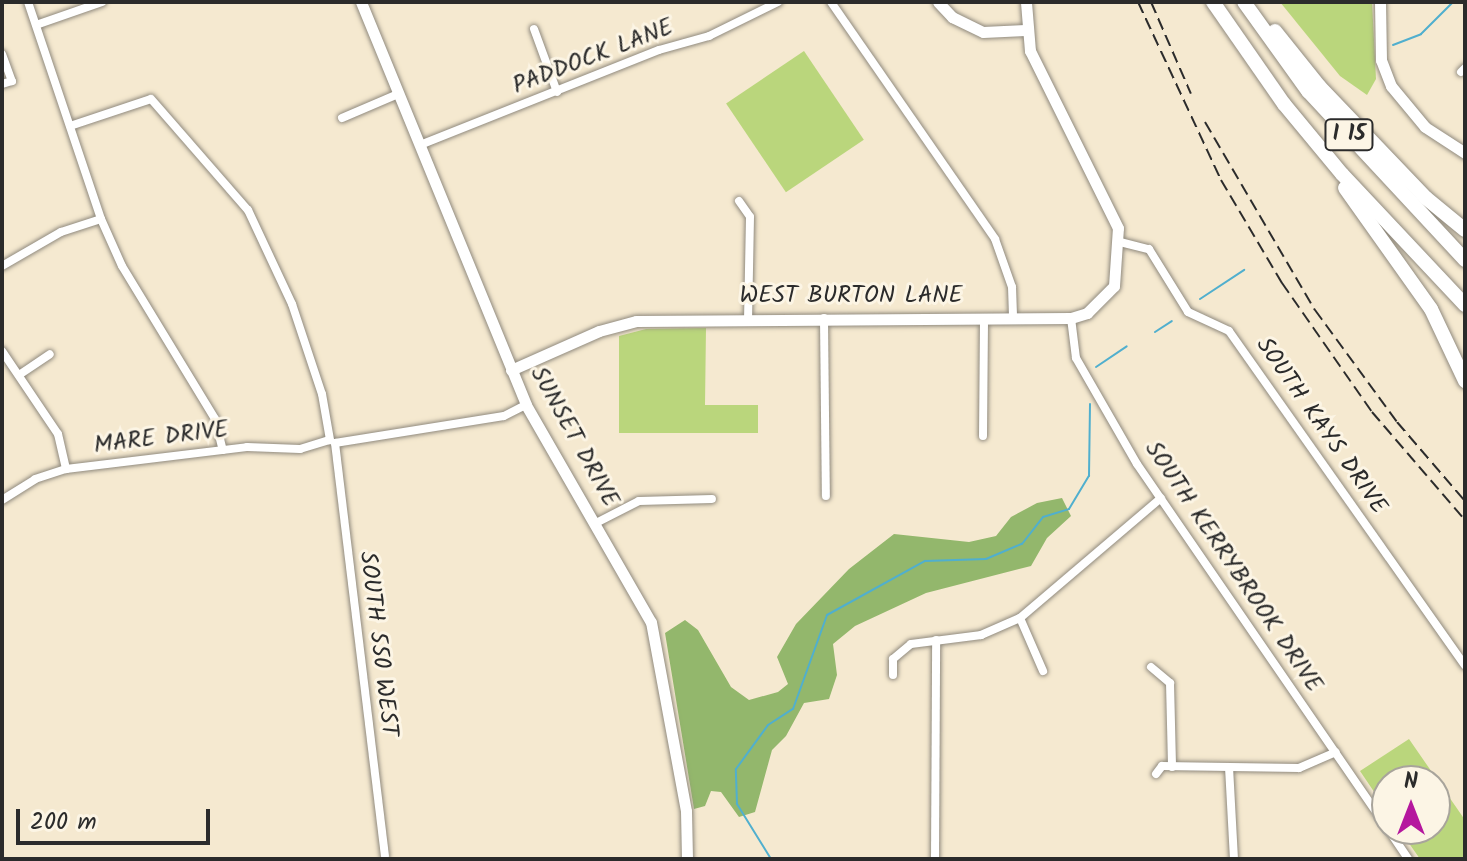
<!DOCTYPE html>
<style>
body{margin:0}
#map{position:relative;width:1467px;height:861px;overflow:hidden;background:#f5e9d0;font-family:Kalam,sans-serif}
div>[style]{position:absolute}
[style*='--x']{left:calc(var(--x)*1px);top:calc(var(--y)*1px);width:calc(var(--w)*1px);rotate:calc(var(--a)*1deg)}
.green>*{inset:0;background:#bad67c;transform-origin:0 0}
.forest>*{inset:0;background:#93b76c}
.stream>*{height:2px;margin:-1px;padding:0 1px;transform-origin:1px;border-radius:1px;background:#50afce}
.roads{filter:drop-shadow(0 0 2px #908a7e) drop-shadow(0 0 2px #908a7e)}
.street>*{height:8px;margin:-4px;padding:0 4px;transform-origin:4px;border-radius:4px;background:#fff}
.secondary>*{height:11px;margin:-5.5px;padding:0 5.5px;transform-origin:5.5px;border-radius:5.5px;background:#fff}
.highway>*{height:14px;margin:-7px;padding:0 7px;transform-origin:7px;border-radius:7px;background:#fff}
.rail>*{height:2px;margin-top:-1px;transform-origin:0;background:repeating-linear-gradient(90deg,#2b2b2b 0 12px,transparent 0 18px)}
span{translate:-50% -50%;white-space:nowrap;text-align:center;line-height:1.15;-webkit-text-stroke:6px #fcf5e5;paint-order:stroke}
.shield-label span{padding:2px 6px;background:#fcf5e5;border:2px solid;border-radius:6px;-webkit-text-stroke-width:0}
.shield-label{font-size:22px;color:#2b2b2b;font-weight:700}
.street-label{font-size:24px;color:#2b2b2b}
.frame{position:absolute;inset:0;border:4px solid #2b2b2b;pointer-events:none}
.north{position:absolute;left:1371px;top:765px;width:80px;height:80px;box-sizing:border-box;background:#fcf5e5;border:2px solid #a8a49b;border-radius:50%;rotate:0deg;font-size:22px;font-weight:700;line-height:32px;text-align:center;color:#2b2b2b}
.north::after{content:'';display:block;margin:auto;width:28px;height:36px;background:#b5179e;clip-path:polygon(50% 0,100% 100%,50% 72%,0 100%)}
.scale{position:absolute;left:16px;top:809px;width:194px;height:36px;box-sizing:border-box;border:4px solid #2b2b2b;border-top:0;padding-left:10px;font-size:24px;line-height:28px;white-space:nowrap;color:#2b2b2b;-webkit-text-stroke:6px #fcf5e5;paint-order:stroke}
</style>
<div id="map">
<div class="green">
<i style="clip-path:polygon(1280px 2px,1372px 2px,1376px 79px,1367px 95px,1340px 76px)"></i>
<i style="left:804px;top:51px;width:107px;height:94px;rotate:56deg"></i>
<i style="clip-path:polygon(706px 328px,705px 405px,758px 405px,758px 433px,619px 433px,619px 336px,646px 329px)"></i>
<i style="clip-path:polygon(1409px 739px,1465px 820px,1465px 859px,1420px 859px,1399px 829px,1435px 829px,1435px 781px,1387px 781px,1387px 811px,1360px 771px)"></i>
</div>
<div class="forest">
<i style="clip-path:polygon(1062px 498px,1071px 516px,1047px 538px,1031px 566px,926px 593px,855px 626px,833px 644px,837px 675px,829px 699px,804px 703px,786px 736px,772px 750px,755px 812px,739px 817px,721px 792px,711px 791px,705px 806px,694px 809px,665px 633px,685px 620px,698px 630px,731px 687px,749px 700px,778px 692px,788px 684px,777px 657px,796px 624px,849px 569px,894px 534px,969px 542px,996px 536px,1011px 517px,1037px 503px)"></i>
</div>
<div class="stream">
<i style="--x:1393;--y:45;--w:30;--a:-21"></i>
<i style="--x:1421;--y:34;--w:45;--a:-45"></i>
<i style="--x:1200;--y:299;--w:53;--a:-33.4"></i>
<i style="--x:1155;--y:332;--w:20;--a:-33"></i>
<i style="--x:1096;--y:367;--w:37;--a:-34"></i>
<i style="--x:771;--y:859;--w:65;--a:-121.7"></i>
<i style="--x:737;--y:804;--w:35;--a:-92"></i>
<i style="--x:736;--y:769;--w:54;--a:-54"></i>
<i style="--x:768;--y:725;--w:30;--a:-33"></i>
<i style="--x:793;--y:709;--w:100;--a:-70.1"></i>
<i style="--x:827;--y:615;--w:112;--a:-28.9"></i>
<i style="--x:925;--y:561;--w:61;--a:-1.9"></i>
<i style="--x:986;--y:559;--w:39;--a:-23"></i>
<i style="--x:1022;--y:544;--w:34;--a:-52"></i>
<i style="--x:1043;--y:517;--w:27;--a:-17"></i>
<i style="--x:1069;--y:509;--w:39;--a:-59"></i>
<i style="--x:1089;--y:476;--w:72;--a:-89.2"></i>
</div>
<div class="roads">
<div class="street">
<i style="--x:28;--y:2;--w:229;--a:71.4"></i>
<i style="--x:101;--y:219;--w:51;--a:65.9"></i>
<i style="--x:122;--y:266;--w:179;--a:58.7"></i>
<i style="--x:215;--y:419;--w:32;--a:76"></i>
<i style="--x:831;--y:2;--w:288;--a:55.3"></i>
<i style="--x:995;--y:239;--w:51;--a:70.5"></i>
<i style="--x:1012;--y:287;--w:31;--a:88"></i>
<i style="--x:36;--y:25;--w:70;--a:-19.2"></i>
<i style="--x:534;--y:29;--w:67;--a:69.9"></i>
<i style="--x:2;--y:54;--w:29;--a:70"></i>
<i style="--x:12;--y:81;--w:10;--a:163"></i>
<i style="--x:1461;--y:72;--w:6;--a:-45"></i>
<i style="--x:342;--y:118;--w:61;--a:-23.2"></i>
<i style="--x:70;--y:126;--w:85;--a:-18.4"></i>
<i style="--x:151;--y:99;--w:147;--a:48.9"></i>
<i style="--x:248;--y:210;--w:104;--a:64.9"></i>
<i style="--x:292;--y:304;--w:95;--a:71.6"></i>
<i style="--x:322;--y:394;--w:47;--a:80.1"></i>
<i style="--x:420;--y:145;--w:257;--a:-21.7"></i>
<i style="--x:659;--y:50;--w:52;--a:-15.6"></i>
<i style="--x:709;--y:36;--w:77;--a:-26.2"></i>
<i style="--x:739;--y:201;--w:19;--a:55"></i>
<i style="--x:750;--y:217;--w:101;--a:91.1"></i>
<i style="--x:1120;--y:242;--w:30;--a:14"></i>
<i style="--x:1149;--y:249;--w:74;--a:58.2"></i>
<i style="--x:1188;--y:312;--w:45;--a:24.9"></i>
<i style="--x:1229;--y:331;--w:409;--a:54.8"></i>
<i style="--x:2;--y:266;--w:68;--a:-30"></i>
<i style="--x:61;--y:232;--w:42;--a:-18"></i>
<i style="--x:824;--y:318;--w:178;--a:89.4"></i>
<i style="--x:1071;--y:318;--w:40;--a:82.9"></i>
<i style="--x:1076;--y:358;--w:122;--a:60.1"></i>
<i style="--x:1137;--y:464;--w:442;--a:55.5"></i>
<i style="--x:2;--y:351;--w:100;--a:56"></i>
<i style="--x:58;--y:434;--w:36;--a:77"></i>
<i style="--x:19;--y:375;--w:37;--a:-34"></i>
<i style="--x:983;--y:436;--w:118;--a:-89.5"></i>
<i style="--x:335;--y:443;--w:416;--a:83.1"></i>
<i style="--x:335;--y:443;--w:171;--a:-9.1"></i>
<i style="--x:504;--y:416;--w:25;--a:-27"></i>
<i style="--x:2;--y:500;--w:39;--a:-32"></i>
<i style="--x:35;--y:479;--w:33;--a:-18"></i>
<i style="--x:66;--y:469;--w:182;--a:-6.9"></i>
<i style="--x:247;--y:447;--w:53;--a:2.2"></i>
<i style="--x:300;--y:449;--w:31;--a:-17"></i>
<i style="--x:596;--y:523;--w:48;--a:-27.1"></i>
<i style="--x:639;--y:501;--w:73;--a:-1.6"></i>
<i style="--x:1020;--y:618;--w:58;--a:66.5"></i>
<i style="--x:1151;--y:667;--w:25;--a:40"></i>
<i style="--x:1170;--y:683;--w:84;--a:88.6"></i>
<i style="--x:893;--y:675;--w:16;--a:-90"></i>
<i style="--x:893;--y:659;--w:23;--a:-40"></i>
<i style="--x:911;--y:644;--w:71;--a:-7.3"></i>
<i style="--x:981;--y:635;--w:43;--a:-23.6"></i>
<i style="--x:1020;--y:618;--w:185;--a:-40.4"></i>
<i style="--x:1229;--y:767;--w:92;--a:86.9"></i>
<i style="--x:1156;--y:774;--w:10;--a:-53"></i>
<i style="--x:1162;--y:766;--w:137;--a:0.8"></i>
<i style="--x:1299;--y:768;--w:40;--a:-23.4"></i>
<i style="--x:1388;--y:829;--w:36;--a:56"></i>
<i style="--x:935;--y:859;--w:219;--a:-89.7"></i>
</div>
<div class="secondary">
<i style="--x:361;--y:2;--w:435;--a:67.7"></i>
<i style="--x:526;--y:405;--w:250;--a:60.1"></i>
<i style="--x:651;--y:622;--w:192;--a:79.5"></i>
<i style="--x:686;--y:811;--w:48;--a:88.8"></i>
<i style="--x:938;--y:2;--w:21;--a:47"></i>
<i style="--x:952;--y:17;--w:34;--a:26"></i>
<i style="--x:983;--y:32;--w:42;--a:-2.7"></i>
<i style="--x:1380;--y:2;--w:58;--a:89"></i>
<i style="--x:1381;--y:60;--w:28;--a:69"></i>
<i style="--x:1391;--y:86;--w:53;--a:50.3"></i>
<i style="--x:1425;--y:127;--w:48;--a:33"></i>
<i style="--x:511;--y:370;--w:96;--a:-23.9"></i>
<i style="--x:599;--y:331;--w:38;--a:-15"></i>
<i style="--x:636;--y:321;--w:435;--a:-0.4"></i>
<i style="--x:1071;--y:318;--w:17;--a:-17"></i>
<i style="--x:1087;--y:313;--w:38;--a:-45"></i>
<i style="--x:1114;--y:286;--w:58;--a:-86.1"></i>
<i style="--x:1118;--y:228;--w:198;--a:-116.4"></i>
<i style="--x:1030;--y:51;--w:49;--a:-94.7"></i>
</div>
<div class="highway">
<i style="--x:1213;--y:2;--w:124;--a:55.2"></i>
<i style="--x:1284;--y:104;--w:91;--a:50.4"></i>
<i style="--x:1342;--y:174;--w:180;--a:46.8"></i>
<i style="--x:1244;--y:2;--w:110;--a:54.3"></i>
<i style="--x:1308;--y:91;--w:231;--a:47.1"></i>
<i style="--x:1275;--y:31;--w:70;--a:51.3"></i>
<i style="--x:1319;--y:86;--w:155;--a:46.3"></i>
<i style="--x:1426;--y:198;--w:50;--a:39.4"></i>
<i style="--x:1345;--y:188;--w:148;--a:54.6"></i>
<i style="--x:1431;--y:309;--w:80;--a:64.7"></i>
</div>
</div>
<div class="rail">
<i style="--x:1138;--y:2;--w:196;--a:65"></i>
<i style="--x:1221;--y:180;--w:120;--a:59.4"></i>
<i style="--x:1282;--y:283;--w:157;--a:55.1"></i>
<i style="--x:1372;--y:412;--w:143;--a:49.3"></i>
<i style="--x:1151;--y:2;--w:100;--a:66.5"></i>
<i style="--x:1205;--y:122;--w:218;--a:59.7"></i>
<i style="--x:1315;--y:310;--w:139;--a:53.8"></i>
<i style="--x:1397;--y:422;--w:104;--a:49.3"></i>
</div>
<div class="shield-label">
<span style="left:1349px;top:135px">I 15</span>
</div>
<div class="street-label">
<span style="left:593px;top:57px;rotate:-21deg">PADDOCK LANE</span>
<span style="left:851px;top:296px">WEST BURTON LANE</span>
<span style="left:1321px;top:426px;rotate:55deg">SOUTH KAYS DRIVE</span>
<span style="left:574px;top:437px;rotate:61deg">SUNSET DRIVE</span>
<span style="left:161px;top:438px;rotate:-7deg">MARE DRIVE</span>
<span style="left:1233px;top:567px;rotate:56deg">SOUTH KERRYBROOK DRIVE</span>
<span style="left:378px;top:644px;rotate:83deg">SOUTH 550 WEST</span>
</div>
<div class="frame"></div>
<div class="north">N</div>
<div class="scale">200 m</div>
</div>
